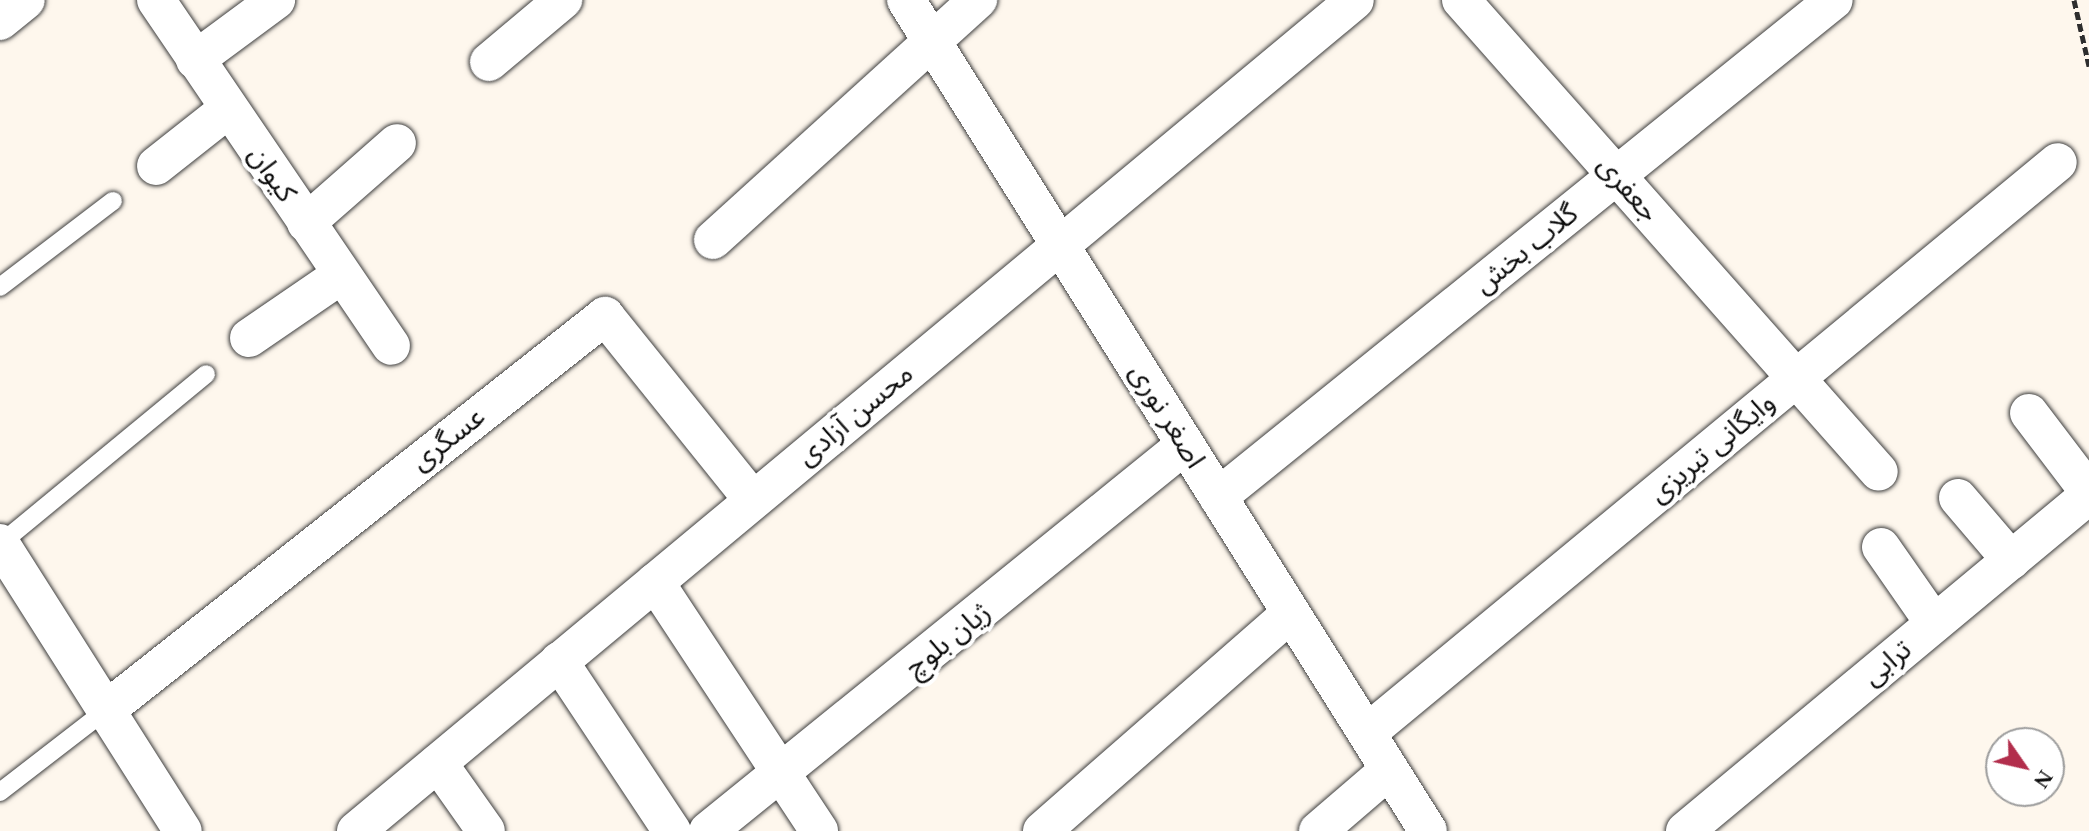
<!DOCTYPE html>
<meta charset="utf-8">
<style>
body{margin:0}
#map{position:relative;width:2089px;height:831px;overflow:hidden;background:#fef7ed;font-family:"Times New Roman","Noto Sans Arabic",serif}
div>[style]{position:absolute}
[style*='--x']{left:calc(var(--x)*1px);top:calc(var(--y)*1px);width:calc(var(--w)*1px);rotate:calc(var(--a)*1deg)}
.path>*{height:5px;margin-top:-2.5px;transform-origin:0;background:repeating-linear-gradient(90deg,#2e2e2e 0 8px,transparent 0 12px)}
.roads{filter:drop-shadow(0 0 2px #3f3f3f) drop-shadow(0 0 2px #3f3f3f)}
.lane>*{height:18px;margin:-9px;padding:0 9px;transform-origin:9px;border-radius:9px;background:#fff}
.street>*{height:38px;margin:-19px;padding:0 19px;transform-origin:19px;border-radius:19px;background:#fff}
span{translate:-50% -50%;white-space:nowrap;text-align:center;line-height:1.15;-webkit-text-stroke:8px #fff;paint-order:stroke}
.street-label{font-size:28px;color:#0c0c0c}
.north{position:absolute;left:1985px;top:727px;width:80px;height:80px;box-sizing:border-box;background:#fff;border:2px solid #9e9e9e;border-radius:50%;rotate:124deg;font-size:22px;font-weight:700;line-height:32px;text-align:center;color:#0c0c0c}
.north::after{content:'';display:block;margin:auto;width:28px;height:36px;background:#b22e4c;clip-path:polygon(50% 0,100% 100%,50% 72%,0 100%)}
</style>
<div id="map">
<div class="path">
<i style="--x:2074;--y:0;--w:68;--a:77.2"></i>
</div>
<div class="roads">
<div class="lane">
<i style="--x:0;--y:287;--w:142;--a:-37.3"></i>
<i style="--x:0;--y:544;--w:267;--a:-39.5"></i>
<i style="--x:0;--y:792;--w:134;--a:-37.7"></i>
</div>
<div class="street">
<i style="--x:156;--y:0;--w:418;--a:55.8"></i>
<i style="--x:906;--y:0;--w:981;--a:57.86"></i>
<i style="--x:1461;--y:0;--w:630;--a:48.47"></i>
<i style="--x:0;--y:21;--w:33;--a:-39"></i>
<i style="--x:195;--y:60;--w:101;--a:-36.5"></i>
<i style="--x:489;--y:62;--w:97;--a:-40"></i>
<i style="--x:156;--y:166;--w:90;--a:-38.3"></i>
<i style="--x:306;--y:223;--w:121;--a:-41.3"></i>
<i style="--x:713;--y:240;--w:358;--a:-42.2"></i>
<i style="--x:249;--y:338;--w:112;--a:-34.4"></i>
<i style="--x:2029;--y:413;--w:99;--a:52.8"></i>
<i style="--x:1218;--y:497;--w:791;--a:-38.9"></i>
<i style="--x:1958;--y:498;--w:82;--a:49.5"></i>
<i style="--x:0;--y:543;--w:341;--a:57.6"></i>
<i style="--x:1881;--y:547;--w:93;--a:55.1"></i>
<i style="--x:655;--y:582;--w:298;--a:56.6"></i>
<i style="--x:559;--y:661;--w:204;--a:56.4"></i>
<i style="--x:106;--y:710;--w:636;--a:-38.29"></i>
<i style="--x:605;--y:316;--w:236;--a:51.2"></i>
<i style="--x:1367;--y:733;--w:896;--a:-39.57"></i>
<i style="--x:438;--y:763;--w:83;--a:54.8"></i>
<i style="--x:356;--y:831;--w:1299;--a:-39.75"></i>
<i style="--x:708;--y:831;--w:614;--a:-38.98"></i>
<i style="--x:1042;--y:831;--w:331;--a:-41.2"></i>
<i style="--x:1318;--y:831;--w:94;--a:-40.7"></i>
<i style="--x:1685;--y:831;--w:525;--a:-39.75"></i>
</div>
</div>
<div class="street-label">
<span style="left:272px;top:174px;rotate:55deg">کیوان</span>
<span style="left:1628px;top:189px;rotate:49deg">جعفری</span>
<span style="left:1526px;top:249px;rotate:-39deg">گلاب بخش</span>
<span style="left:855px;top:415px;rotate:-40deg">محسن آزادی</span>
<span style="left:1167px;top:416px;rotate:58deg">اصغر نوری</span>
<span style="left:448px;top:439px;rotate:-38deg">عسگری</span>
<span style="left:1712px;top:448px;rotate:-40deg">وایگانی تبریزی</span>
<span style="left:948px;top:640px;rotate:-39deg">ژیان بلوچ</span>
<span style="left:1887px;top:663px;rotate:-40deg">ترابی</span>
</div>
<div class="north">N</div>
</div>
